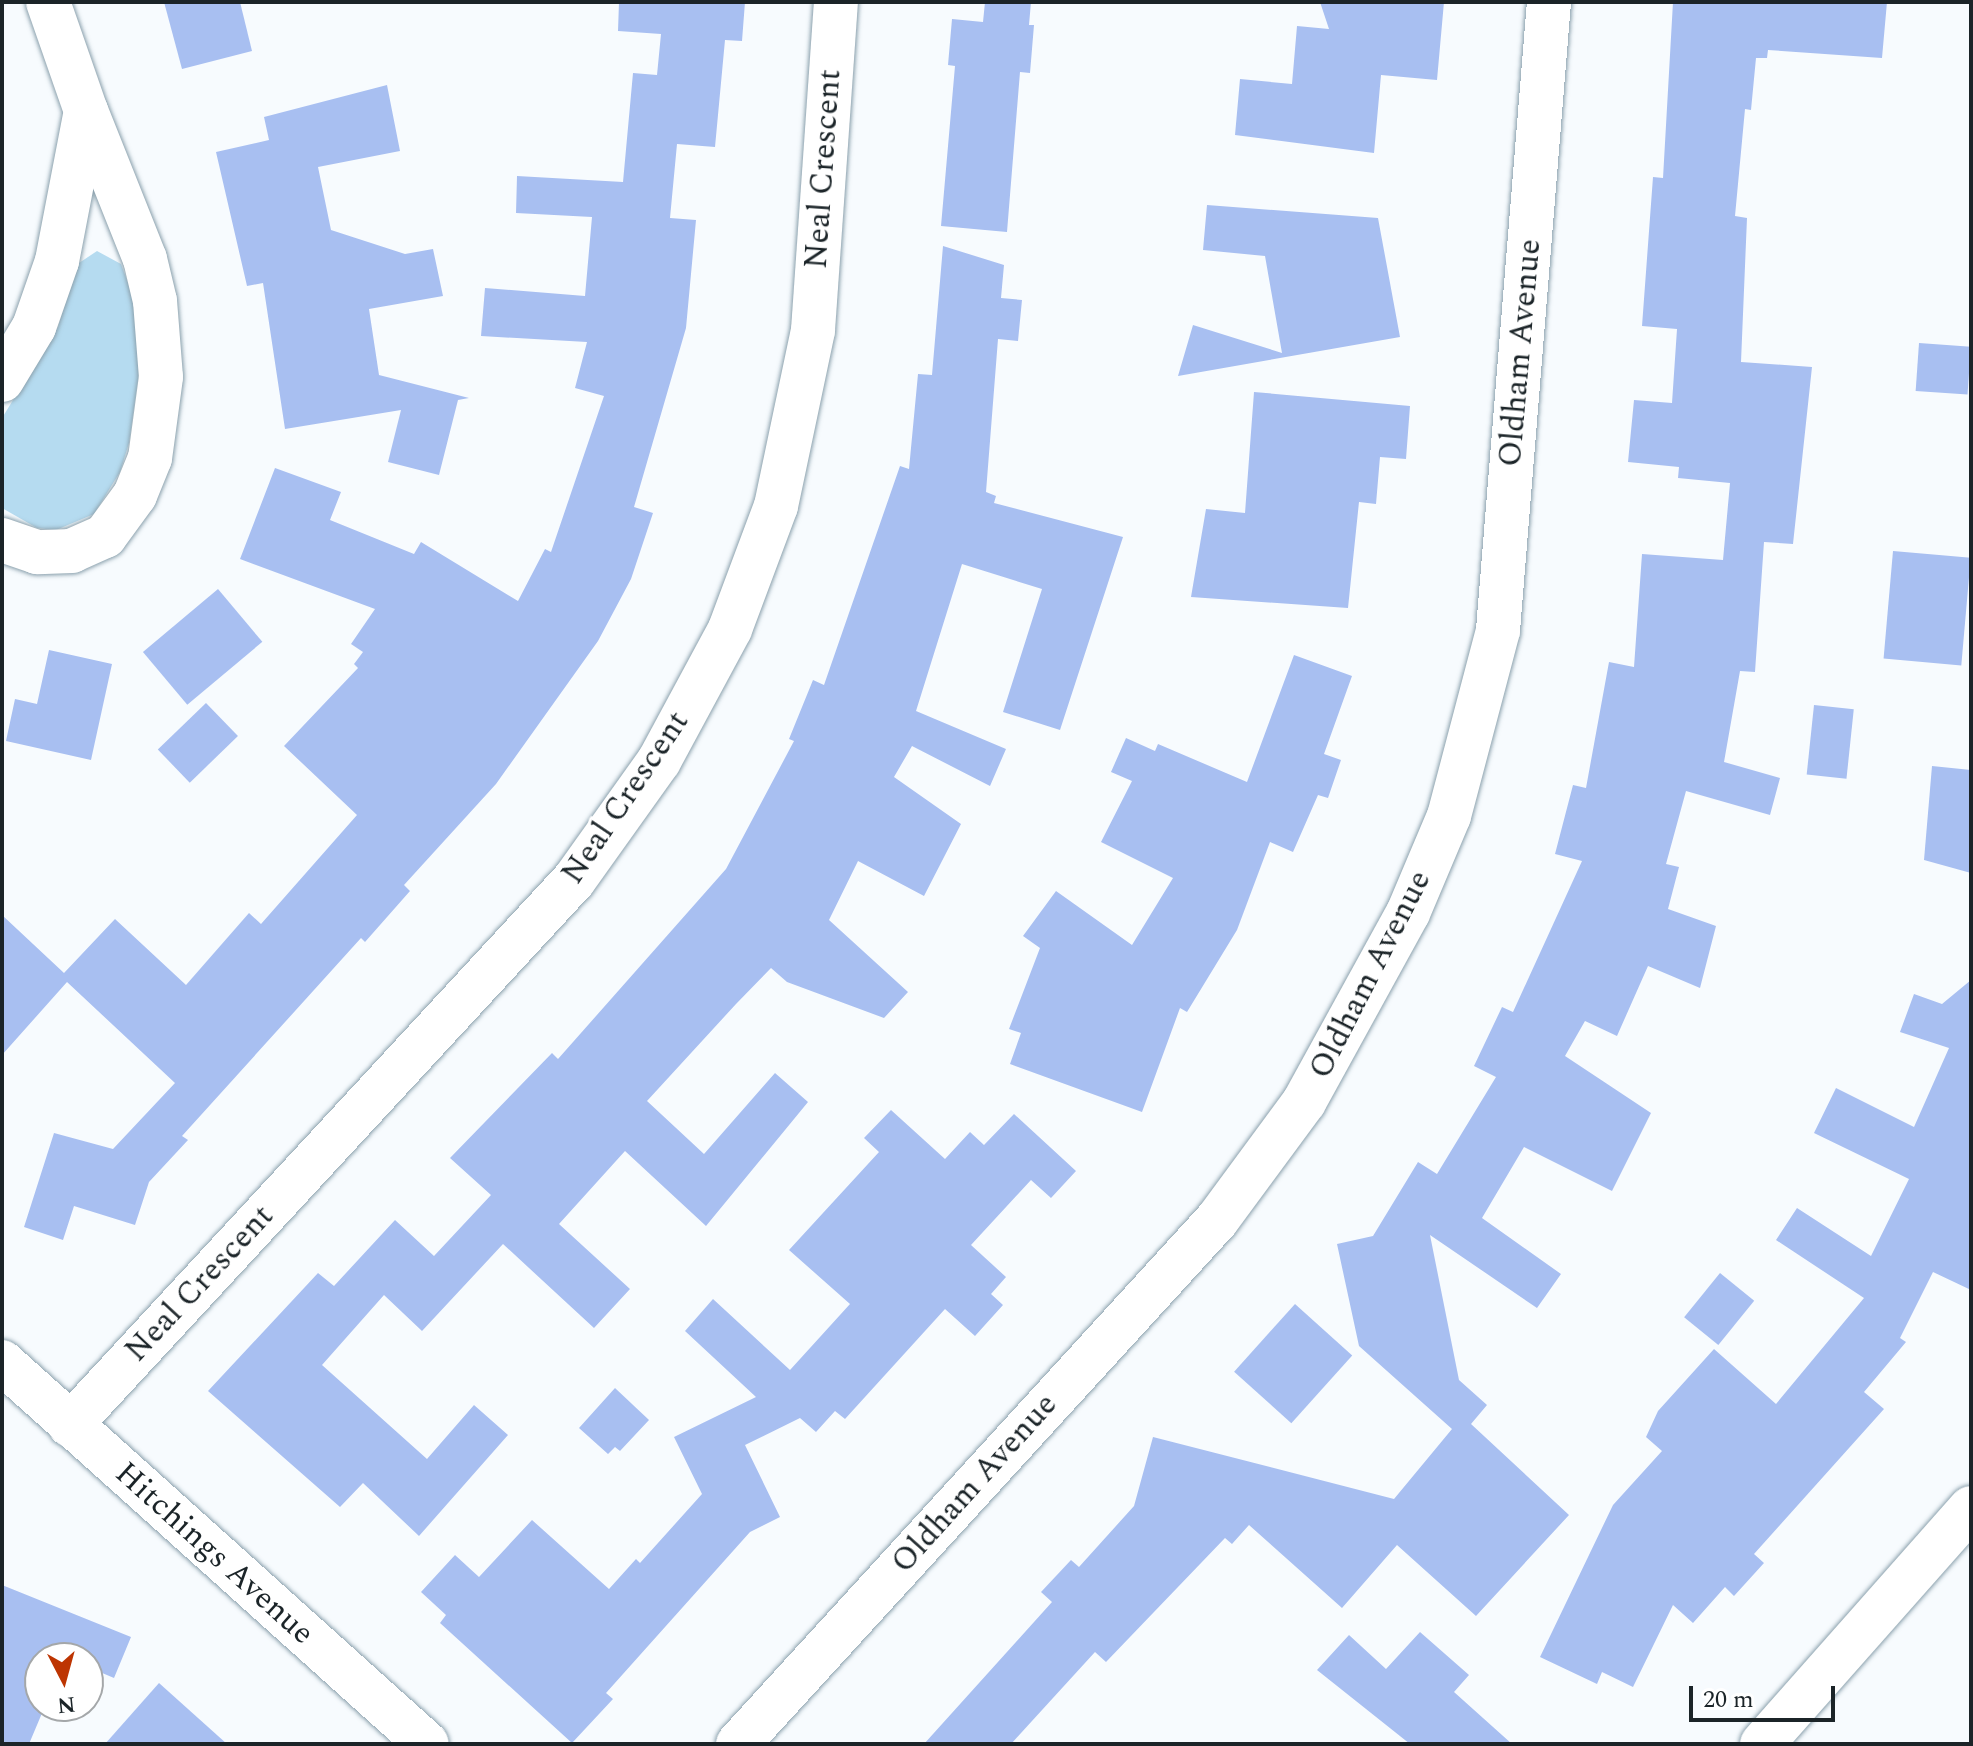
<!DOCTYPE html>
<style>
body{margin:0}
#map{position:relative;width:1973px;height:1746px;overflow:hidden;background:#f7fbfe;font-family:Spectral,serif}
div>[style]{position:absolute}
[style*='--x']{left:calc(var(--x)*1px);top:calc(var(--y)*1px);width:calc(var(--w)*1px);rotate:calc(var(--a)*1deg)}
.green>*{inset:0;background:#b5dbf0}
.building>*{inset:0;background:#a8bff1;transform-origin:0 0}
.roads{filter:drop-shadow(0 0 2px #8ba1ad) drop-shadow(0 0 2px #8ba1ad)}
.minor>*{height:44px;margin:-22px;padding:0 22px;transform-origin:22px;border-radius:22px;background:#fff}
span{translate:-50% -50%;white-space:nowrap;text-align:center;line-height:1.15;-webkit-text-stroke:6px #fff;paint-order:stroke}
.street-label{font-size:32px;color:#1b2428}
.frame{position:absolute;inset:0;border:4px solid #1b2428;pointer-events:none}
.north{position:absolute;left:24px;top:1642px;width:80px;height:80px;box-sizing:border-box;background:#fff;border:2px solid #a4a7a9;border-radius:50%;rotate:174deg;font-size:22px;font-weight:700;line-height:32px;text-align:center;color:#1b2428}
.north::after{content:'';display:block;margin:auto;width:28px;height:36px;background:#bd3502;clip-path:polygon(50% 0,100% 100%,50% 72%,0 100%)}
.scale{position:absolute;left:1689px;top:1686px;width:146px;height:36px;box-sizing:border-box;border:4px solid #1b2428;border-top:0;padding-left:10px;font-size:24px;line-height:28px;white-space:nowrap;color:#1b2428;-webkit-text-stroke:6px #fff;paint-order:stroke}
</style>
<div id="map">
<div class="green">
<i style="clip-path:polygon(97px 251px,121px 264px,136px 305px,141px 359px,129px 443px,120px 472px,94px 514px,56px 530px,37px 528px,2px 508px,2px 418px,58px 327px,76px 265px)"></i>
</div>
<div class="building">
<i style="clip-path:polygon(164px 2px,240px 2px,252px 51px,182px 69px)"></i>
<i style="clip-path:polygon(619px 2px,745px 2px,742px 41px,725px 40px,715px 147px,677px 144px,670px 218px,696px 220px,686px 328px,634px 507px,653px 513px,631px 579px,598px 641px,496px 784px,404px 885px,410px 891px,365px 942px,361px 938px,182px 1136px,188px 1140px,149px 1182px,135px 1225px,74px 1206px,63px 1240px,24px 1227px,54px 1133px,113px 1149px,175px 1083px,67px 982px,2px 1055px,2px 915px,64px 973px,115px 919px,186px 985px,249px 913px,261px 924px,357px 815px,284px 746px,358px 668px,354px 664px,363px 652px,351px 644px,375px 609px,240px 559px,275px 468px,341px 492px,330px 520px,414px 554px,421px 542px,518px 601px,545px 549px,551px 552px,604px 396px,575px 388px,587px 342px,481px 336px,485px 288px,585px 296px,592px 217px,516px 213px,517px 176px,623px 182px,633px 73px,657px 75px,661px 34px,618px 31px)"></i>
<i style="clip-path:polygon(985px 2px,1031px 2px,1029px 25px,1034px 25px,1030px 73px,1020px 72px,1007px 232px,941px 226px,955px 66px,948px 65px,952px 19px,983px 22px)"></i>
<i style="clip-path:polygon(1320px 2px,1444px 2px,1437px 80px,1381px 75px,1374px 153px,1235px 135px,1240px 79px,1292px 84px,1297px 26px,1329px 29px)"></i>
<i style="clip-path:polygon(1673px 2px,1887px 2px,1882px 58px,1768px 50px,1767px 58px,1756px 58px,1751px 110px,1745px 109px,1735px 216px,1747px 218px,1741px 362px,1812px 367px,1793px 544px,1764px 542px,1755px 672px,1740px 671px,1724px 762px,1780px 778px,1770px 815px,1686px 791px,1666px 864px,1679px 867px,1668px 909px,1716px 926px,1700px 988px,1648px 966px,1617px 1036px,1585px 1021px,1565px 1056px,1651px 1113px,1612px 1191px,1524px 1147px,1482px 1218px,1561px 1274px,1537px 1308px,1430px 1235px,1459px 1380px,1487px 1405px,1471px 1424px,1569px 1515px,1476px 1616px,1397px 1545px,1342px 1608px,1249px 1525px,1232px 1544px,1225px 1538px,1106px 1662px,1095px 1652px,1011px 1744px,924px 1744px,1052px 1602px,1041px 1592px,1071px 1560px,1079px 1567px,1134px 1506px,1153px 1437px,1394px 1499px,1452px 1429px,1359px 1346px,1337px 1244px,1373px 1236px,1418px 1162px,1437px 1174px,1496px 1077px,1474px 1066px,1502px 1007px,1513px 1012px,1582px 861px,1555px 854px,1573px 785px,1586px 788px,1609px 662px,1634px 667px,1642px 554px,1723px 560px,1730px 483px,1678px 478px,1679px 467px,1628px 462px,1634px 400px,1672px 403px,1677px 329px,1642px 326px,1653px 177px,1663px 178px)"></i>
<i style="clip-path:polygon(387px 85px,400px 151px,318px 167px,331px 230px,405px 254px,433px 249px,443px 296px,369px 309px,379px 375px,469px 398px,458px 400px,439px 475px,388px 462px,401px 410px,285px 429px,263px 283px,247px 286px,216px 152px,269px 140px,264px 117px)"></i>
<i style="clip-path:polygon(1207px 205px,1378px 218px,1400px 337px,1178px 376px,1193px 325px,1282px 353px,1265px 256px,1203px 250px)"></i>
<i style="clip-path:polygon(943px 246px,1004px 265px,1001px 298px,1022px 300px,1018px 341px,998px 339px,986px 492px,996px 496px,994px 503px,1123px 537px,1060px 730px,1003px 712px,1042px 589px,962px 564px,916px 711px,1006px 749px,990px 786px,912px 746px,894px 777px,961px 824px,924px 896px,858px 861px,829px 920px,908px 992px,884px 1018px,787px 982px,771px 968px,736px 1004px,647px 1101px,704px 1154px,775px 1073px,808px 1102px,706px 1226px,625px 1151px,559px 1224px,630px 1289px,594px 1328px,503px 1244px,422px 1331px,384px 1295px,322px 1365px,427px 1459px,474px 1405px,508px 1435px,419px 1536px,363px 1483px,340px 1507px,208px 1391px,318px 1273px,334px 1286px,395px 1220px,434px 1256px,491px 1195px,450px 1158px,552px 1053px,558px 1059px,726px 869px,794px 741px,789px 739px,813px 680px,824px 685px,900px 466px,909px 469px,918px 374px,932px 375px)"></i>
<i style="left:1919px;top:343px;width:52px;height:48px;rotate:4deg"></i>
<i style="clip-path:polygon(1254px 392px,1410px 406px,1406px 459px,1380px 457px,1376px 504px,1359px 502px,1348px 608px,1191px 597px,1206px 509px,1245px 513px)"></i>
<i style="left:1893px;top:551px;width:78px;height:108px;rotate:5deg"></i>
<i style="left:218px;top:589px;width:69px;height:98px;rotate:50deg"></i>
<i style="clip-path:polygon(49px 650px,112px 664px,91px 760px,6px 741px,15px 699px,37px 704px)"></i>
<i style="clip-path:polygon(1294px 655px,1352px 676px,1324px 754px,1341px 760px,1328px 798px,1318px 795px,1293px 852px,1270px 842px,1237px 930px,1187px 1012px,1180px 1008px,1142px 1112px,1010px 1064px,1021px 1033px,1009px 1029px,1040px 948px,1023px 936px,1056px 891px,1132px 945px,1173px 878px,1101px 842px,1132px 781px,1111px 772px,1126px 738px,1155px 751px,1158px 744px,1247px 782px)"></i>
<i style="left:206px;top:703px;width:46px;height:67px;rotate:46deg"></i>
<i style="left:1814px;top:705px;width:40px;height:70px;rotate:6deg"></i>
<i style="clip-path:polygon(1932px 766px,1971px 770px,1971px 873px,1924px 860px)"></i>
<i style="clip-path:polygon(1971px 980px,1971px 1290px,1933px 1272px,1900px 1338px,1906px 1342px,1864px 1392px,1884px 1409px,1754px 1554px,1764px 1563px,1734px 1596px,1725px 1587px,1693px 1623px,1673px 1605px,1633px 1687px,1602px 1672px,1597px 1684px,1540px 1657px,1613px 1505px,1662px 1451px,1646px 1437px,1658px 1411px,1714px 1349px,1776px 1404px,1864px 1298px,1776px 1240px,1797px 1208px,1871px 1256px,1909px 1179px,1814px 1133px,1836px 1088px,1914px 1127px,1949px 1048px,1900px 1032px,1914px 994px,1942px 1004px)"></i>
<i style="clip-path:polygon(891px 1110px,945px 1159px,970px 1132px,984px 1145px,1014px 1114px,1076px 1171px,1051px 1198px,1031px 1180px,971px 1245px,1006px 1277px,991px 1294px,1003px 1305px,975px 1336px,945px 1309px,845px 1419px,835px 1411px,816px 1432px,800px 1418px,745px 1445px,780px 1517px,750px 1532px,606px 1693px,613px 1699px,572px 1743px,440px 1623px,446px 1615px,421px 1592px,455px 1555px,479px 1577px,532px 1520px,609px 1589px,636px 1559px,640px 1563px,702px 1494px,674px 1437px,756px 1397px,685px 1331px,713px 1299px,790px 1370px,850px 1304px,789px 1250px,879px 1152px,864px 1138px)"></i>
<i style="left:1720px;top:1273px;width:44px;height:57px;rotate:39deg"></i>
<i style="left:1295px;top:1304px;width:77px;height:91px;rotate:42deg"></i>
<i style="clip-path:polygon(615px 1388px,649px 1420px,620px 1451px,615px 1447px,608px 1454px,579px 1428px)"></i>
<i style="clip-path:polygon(2px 1585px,131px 1637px,114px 1678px,88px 1667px,88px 1658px,40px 1658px,40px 1706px,45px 1706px,29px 1744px,2px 1744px)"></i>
<i style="clip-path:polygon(1420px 1632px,1469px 1675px,1454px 1692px,1512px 1744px,1410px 1744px,1317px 1670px,1349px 1635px,1386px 1669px)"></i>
<i style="clip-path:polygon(159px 1683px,227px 1744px,105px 1744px)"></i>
</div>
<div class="roads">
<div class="minor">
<i style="--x:48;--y:2;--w:115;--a:70.8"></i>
<i style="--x:2;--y:380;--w:62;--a:-58.9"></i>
<i style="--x:34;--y:327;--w:70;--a:-70.8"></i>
<i style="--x:57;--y:261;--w:153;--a:-79.1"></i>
<i style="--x:86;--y:111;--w:159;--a:68.3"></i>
<i style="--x:145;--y:259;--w:43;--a:76.6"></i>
<i style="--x:155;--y:301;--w:76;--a:85.5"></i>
<i style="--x:161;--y:377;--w:82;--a:97.7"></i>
<i style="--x:150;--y:458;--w:40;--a:112"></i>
<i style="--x:135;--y:495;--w:51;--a:126.2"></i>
<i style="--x:105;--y:536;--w:36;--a:156"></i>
<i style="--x:72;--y:551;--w:35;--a:178"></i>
<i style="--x:37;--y:552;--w:37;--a:-161"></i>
<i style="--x:2;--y:1362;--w:571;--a:41.95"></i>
<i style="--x:70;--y:1425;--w:742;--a:-47.24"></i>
<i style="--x:574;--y:880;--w:146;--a:-54.5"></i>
<i style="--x:659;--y:761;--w:150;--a:-61.7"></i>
<i style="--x:730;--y:629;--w:131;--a:-69.5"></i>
<i style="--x:776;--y:506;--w:180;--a:-78.1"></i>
<i style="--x:813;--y:330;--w:329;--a:-86"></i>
<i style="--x:738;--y:1744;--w:710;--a:-47.57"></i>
<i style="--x:1217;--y:1220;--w:147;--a:-53.6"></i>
<i style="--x:1304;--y:1102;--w:216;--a:-61.2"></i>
<i style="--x:1408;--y:913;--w:105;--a:-67.1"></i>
<i style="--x:1449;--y:816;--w:192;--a:-75.2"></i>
<i style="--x:1498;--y:630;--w:630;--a:-85.36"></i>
<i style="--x:1762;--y:1744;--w:315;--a:-48.5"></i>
</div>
</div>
<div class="street-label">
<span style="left:824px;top:169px;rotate:-86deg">Neal Crescent</span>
<span style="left:1521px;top:353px;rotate:-85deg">Oldham Avenue</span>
<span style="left:626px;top:798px;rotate:-56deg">Neal Crescent</span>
<span style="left:1371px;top:975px;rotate:-63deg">Oldham Avenue</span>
<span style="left:200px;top:1284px;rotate:-47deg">Neal Crescent</span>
<span style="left:975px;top:1484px;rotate:-48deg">Oldham Avenue</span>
<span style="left:214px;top:1554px;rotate:42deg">Hitchings Avenue</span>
</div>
<div class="frame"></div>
<div class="north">N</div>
<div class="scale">20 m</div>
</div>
